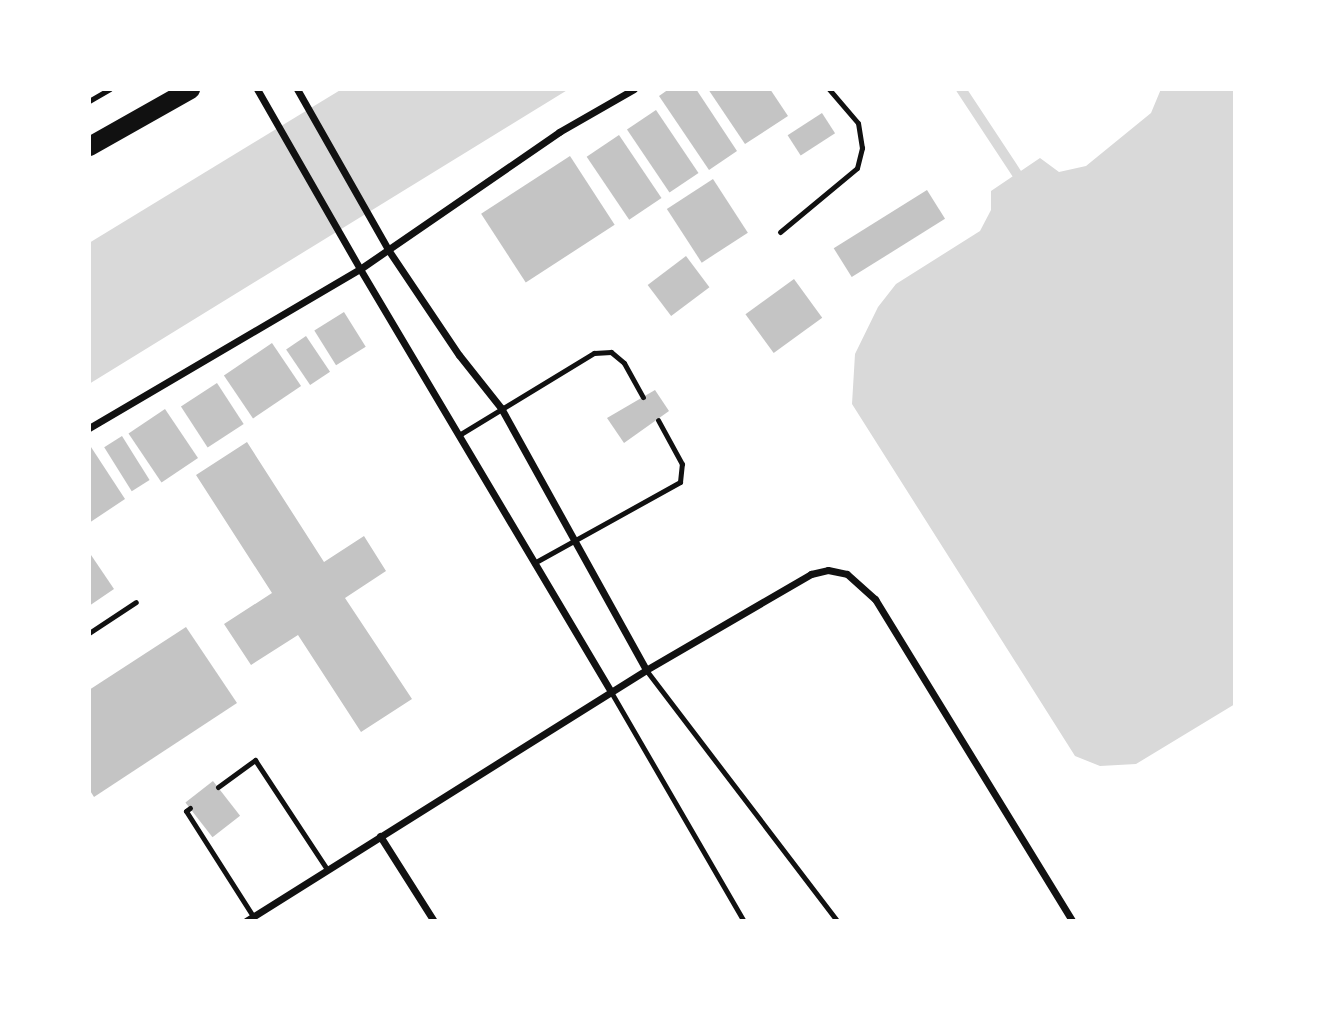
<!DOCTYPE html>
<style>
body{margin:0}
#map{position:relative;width:1324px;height:1010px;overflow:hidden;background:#fff;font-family:"Fira Sans",sans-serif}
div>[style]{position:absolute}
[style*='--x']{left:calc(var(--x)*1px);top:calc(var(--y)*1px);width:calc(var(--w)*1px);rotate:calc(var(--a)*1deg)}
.water>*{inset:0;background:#d9d9d9}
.stream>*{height:10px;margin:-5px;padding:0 5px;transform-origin:5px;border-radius:5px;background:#d9d9d9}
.building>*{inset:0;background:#c4c4c4;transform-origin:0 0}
.service>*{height:5px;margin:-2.5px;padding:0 2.5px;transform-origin:2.5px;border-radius:2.5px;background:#111}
.minor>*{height:7px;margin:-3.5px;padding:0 3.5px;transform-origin:3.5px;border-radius:3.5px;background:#111}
.trunk>*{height:19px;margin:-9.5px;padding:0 9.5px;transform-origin:9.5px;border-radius:9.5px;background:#111}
span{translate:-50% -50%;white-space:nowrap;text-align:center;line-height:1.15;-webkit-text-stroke:5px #fff;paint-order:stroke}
.frame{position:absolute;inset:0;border:91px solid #fff;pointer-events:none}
</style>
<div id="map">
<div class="water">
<i style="clip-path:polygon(342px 89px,569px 89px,89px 384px,89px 243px)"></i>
<i style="clip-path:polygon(1161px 89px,1235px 89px,1235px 704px,1136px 764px,1100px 766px,1075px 756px,852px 404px,855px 354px,878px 307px,896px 284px,980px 231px,991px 210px,991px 191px,1040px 158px,1059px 172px,1086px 166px,1151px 113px)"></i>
</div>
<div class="stream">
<i style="--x:961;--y:89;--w:102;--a:56.6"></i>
</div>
<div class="building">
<i style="clip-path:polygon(669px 89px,696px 89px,737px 151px,709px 170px,659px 96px)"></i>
<i style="clip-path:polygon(708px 89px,770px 89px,788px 116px,745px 144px)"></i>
<i style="left:656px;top:110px;width:76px;height:35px;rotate:56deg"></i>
<i style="left:822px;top:113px;width:24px;height:41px;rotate:57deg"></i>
<i style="left:619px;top:135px;width:76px;height:39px;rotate:56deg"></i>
<i style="left:570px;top:156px;width:82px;height:106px;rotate:57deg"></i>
<i style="left:713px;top:179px;width:64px;height:55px;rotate:57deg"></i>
<i style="left:927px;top:190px;width:34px;height:110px;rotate:58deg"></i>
<i style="left:686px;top:256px;width:39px;height:48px;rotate:53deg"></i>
<i style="left:794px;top:279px;width:48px;height:60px;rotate:54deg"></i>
<i style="left:344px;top:312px;width:41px;height:35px;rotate:58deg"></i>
<i style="left:306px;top:336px;width:43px;height:24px;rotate:56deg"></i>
<i style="left:272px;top:343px;width:52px;height:58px;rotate:56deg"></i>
<i style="left:217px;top:383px;width:49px;height:43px;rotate:57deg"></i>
<i style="clip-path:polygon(655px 390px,669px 411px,624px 443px,607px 418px)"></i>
<i style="left:165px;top:409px;width:59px;height:44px;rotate:56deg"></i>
<i style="left:122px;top:436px;width:52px;height:21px;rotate:58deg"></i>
<i style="clip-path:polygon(247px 442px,324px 562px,364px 536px,386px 571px,345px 598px,412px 699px,361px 732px,298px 635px,251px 665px,224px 624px,272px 593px,196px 475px)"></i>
<i style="clip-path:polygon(91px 447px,125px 499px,89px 523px,89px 448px)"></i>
<i style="clip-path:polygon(89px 552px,114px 589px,89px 606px)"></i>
<i style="clip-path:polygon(186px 627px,237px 703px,94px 797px,89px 789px,89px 690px)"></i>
<i style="left:213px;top:781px;width:44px;height:35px;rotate:52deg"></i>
</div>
<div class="service">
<i style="--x:89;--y:101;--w:24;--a:-30"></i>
<i style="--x:780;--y:232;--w:100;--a:-39.7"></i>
<i style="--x:857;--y:168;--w:21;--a:-76"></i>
<i style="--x:862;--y:148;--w:25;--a:-99"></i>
<i style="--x:858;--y:123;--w:45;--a:-130.5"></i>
<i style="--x:459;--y:435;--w:158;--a:-31.3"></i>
<i style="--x:594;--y:353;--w:17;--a:-3"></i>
<i style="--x:611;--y:352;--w:17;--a:40"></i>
<i style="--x:624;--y:363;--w:39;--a:61"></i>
<i style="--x:534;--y:563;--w:167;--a:-29"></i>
<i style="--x:680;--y:482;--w:18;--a:-84"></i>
<i style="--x:682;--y:464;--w:50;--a:-118.6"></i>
<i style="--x:89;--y:633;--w:56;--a:-33.4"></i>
<i style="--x:646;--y:670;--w:315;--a:52.7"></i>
<i style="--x:611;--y:692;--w:265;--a:59.9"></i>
<i style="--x:218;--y:787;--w:46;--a:-36.1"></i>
<i style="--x:255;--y:760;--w:131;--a:56.6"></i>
<i style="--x:190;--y:808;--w:5;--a:143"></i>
<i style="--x:186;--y:811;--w:125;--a:57.5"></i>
</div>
<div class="minor">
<i style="--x:257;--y:89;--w:207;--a:60.2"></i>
<i style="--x:360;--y:269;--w:492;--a:59.3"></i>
<i style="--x:297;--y:89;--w:186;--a:60.4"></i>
<i style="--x:389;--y:251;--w:125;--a:56.1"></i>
<i style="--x:459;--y:355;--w:68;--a:51.6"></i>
<i style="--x:501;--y:408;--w:299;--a:61"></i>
<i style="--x:89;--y:428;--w:314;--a:-30.4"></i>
<i style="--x:360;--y:269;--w:242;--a:-34.5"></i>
<i style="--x:559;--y:132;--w:86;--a:-29.8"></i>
<i style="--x:380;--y:836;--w:101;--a:57.6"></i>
<i style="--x:246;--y:921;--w:472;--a:-32.1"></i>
<i style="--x:646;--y:670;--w:191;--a:-30.2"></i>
<i style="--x:811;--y:574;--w:17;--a:-13"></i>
<i style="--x:828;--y:570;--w:19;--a:12"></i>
<i style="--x:847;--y:574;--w:38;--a:42"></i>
<i style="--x:875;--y:599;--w:377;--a:58.5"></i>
</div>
<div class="trunk">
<i style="--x:89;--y:146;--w:116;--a:-29.4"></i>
</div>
<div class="frame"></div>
</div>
